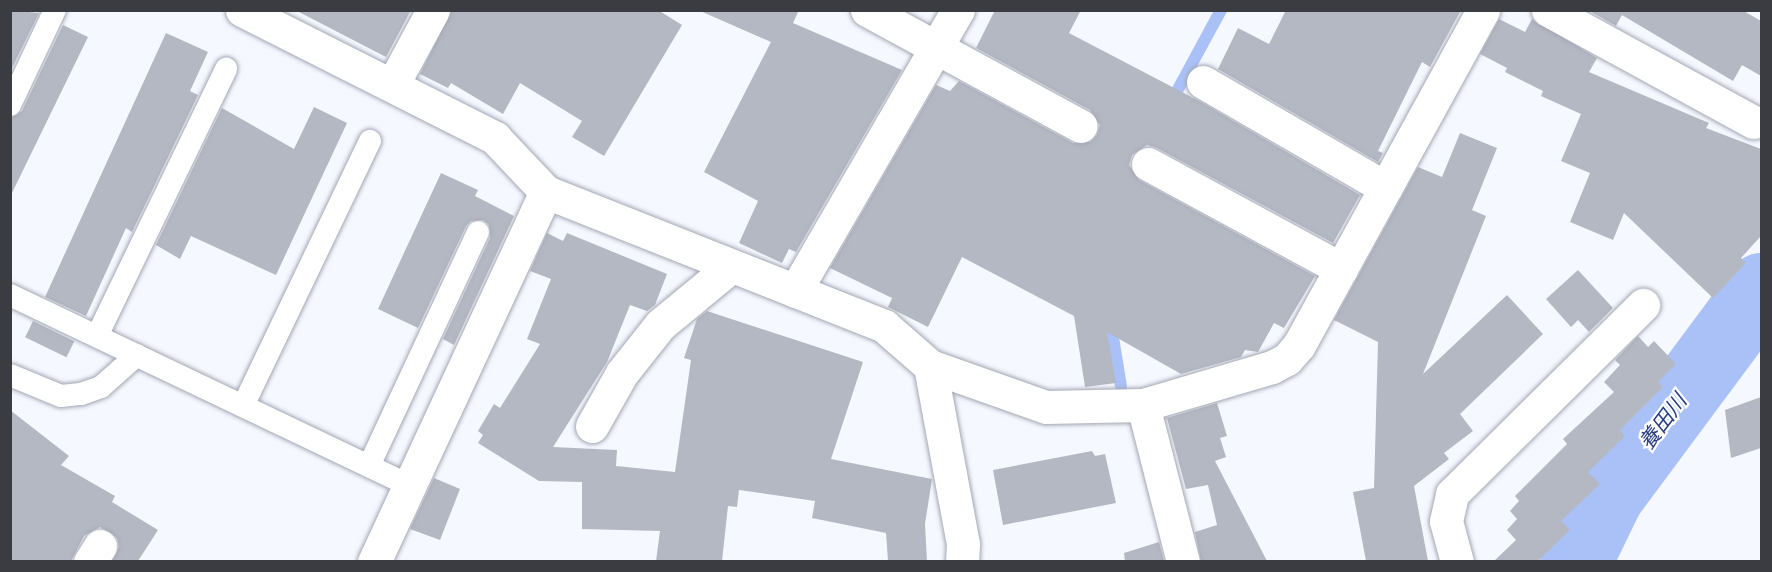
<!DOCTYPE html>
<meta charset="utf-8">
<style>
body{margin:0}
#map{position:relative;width:1772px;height:572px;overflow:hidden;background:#f5f8ff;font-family:"Roboto Condensed","Noto Sans JP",sans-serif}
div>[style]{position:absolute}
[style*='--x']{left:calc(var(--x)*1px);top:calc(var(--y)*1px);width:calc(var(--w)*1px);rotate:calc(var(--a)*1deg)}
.stream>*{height:12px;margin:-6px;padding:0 6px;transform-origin:6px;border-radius:6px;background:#aac1f8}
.river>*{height:72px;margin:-36px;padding:0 36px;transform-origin:36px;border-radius:36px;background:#aac1f8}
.building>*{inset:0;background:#b3b8c3;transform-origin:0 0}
.roads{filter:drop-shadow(0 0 2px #a2a7b2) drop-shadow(0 0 2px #a2a7b2)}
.lane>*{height:22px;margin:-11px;padding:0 11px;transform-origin:11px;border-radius:11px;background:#fff}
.street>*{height:33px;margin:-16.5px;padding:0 16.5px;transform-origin:16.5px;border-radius:16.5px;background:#fff}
span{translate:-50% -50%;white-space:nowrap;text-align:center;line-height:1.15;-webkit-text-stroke:4.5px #fff;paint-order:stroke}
.water-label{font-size:21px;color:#283d7d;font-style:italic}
.frame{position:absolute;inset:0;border:12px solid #3a3c41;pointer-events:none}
</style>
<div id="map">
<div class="stream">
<i style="--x:1170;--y:104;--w:107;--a:-61.5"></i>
<i style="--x:1110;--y:319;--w:68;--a:80.7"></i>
</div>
<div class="river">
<i style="--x:1576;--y:562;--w:73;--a:-64.1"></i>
<i style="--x:1608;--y:496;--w:258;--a:-53.4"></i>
</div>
<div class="building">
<i style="clip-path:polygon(10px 10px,39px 13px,10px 72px)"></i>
<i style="clip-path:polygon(295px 10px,411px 10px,386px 57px)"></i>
<i style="clip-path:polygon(452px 10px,658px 10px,682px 25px,604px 156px,572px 137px,582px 121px,520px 83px,503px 114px,451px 83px,448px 88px,420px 74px)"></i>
<i style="clip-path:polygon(698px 10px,799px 10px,793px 23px,902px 70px,796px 252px,789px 249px,782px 263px,739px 243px,758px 201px,704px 172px,771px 42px)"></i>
<i style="clip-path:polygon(995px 10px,1081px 10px,1069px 33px,1201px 102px,1360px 195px,1333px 243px,1157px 148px,1147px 145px,1132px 155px,1129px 165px,1139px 180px,1315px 276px,1284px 328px,1274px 323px,1258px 352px,1245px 350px,1241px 357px,1181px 374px,1107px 332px,1116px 383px,1085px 387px,1074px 316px,962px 257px,928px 327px,888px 307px,892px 298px,830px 268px,936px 85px,950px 91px,959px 81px,1073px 143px,1090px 142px,1097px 135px,1100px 125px,1090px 110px,976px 48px)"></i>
<i style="clip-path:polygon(1286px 10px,1461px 10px,1430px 67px,1422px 62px,1378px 151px,1383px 153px,1378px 162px,1218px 69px,1238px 28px,1269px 44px)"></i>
<i style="clip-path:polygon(1588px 10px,1742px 10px,1761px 21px,1761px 76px,1742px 65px,1733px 81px,1622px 15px,1616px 26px)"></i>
<i style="clip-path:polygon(1499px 19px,1525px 32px,1532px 19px,1597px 58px,1589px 72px,1709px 123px,1706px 128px,1761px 149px,1761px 236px,1741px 258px,1746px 263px,1713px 298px,1624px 213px,1613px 240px,1570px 222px,1590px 173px,1561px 161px,1581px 114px,1541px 96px,1543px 91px,1505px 72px,1507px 68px,1480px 54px)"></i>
<i style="clip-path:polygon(63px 25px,88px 37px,10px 197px,10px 118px,22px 111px)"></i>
<i style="clip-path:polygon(166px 33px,208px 52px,190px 91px,198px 95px,132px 232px,126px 228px,86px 316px,45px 297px)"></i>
<i style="clip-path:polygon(314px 107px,347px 123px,276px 275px,191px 236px,180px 259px,156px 245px,222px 108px,294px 149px)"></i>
<i style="clip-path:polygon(1460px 133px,1497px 148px,1472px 210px,1486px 216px,1423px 374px,1507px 295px,1543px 334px,1460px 414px,1473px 431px,1444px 453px,1449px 459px,1414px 486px,1428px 561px,1366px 561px,1353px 492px,1374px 488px,1378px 342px,1334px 320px,1418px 167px,1442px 177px)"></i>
<i style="clip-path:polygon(441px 173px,478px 190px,475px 196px,514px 216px,454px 345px,443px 339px,490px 238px,489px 225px,483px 220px,471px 221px,466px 226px,418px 328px,378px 309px)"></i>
<i style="clip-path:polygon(547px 233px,563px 241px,567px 233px,667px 274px,655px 305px,647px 311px,630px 305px,607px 362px,553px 447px,617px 450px,616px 466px,675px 472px,691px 360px,684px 358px,697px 319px,707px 311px,863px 362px,831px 459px,932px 479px,925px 524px,927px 561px,888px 561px,886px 533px,812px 518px,815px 501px,739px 490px,737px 507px,728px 506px,722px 561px,656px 561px,660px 531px,582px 529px,582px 482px,539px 481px,478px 443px,483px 435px,478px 431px,494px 404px,500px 408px,540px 344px,527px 339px,551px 279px,530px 271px)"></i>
<i style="clip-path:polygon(1578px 270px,1613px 308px,1589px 332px,1578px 320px,1571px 327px,1546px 299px)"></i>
<i style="left:33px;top:321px;width:46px;height:18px;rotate:26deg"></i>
<i style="clip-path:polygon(1638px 336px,1648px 347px,1654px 341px,1676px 364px,1658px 382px,1663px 387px,1620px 430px,1625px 436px,1588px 472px,1600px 484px,1561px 521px,1570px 530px,1538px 561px,1494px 561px,1516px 540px,1507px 530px,1517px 519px,1510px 511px,1519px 501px,1515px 496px,1567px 444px,1563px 439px,1614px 392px,1604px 382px,1620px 365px,1615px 360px)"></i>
<i style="clip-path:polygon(1761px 397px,1761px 448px,1731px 458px,1725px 410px)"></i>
<i style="clip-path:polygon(1217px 403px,1227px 436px,1220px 438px,1226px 457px,1215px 461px,1267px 561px,1201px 561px,1195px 532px,1217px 525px,1208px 485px,1186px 489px,1167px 418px)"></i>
<i style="clip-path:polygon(10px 410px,69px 456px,61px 465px,115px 496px,112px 502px,158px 530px,138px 561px,112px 561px,119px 547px,117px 538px,100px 527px,84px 536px,71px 561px,10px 561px)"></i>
<i style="clip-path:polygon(1092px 451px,1095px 456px,1105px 454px,1116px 503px,1003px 525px,993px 470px)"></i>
<i style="clip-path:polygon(434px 478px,460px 489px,440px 540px,410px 529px)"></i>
<i style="clip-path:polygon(1159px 542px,1164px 561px,1125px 561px,1124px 553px)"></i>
</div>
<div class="roads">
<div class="lane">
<i style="--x:10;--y:105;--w:105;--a:-64.7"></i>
<i style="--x:10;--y:295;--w:442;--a:25.5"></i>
<i style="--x:97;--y:336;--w:297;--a:-64.2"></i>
<i style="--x:10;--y:375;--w:55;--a:22.4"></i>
<i style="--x:61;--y:396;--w:20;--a:-6"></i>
<i style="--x:81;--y:394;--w:21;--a:-19"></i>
<i style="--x:101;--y:387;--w:48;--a:-41.6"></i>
<i style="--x:243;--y:406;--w:294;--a:-64.4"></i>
<i style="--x:369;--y:466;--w:258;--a:-65"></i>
</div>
<div class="street">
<i style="--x:242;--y:10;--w:284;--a:26.8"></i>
<i style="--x:495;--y:138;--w:74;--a:46.6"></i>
<i style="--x:546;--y:192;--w:364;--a:21.6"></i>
<i style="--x:884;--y:326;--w:61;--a:41"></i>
<i style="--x:930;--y:366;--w:181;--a:79.5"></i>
<i style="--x:963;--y:544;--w:18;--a:93"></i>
<i style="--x:867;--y:10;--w:243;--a:28.5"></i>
<i style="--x:1548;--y:10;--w:234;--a:28.6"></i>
<i style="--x:1203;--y:82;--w:211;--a:30.1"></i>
<i style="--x:393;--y:84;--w:84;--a:-61.6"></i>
<i style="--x:1148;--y:164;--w:220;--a:28.5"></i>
<i style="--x:795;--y:291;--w:325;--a:-59.9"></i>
<i style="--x:930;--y:366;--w:123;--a:19.5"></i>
<i style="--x:1046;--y:407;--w:97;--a:-1.2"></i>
<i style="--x:1143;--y:405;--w:134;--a:-16.4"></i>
<i style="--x:1272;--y:367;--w:17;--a:-28"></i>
<i style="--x:1287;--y:359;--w:18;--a:-49"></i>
<i style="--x:1299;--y:345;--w:382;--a:-61.2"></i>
<i style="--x:1143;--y:405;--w:162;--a:75.7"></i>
<i style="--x:592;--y:426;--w:61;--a:-60.5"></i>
<i style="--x:622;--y:373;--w:61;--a:-51.6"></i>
<i style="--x:660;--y:325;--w:91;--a:-39.6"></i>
<i style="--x:90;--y:562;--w:19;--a:-58"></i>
<i style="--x:374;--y:562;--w:408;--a:-65.1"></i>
<i style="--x:1457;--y:562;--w:42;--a:-105"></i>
<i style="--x:1446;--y:521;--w:28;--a:-77"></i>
<i style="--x:1452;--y:494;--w:269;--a:-44.7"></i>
</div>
</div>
<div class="water-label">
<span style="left:1663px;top:422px;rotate:-53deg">養田川</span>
</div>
<div class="frame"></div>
</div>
